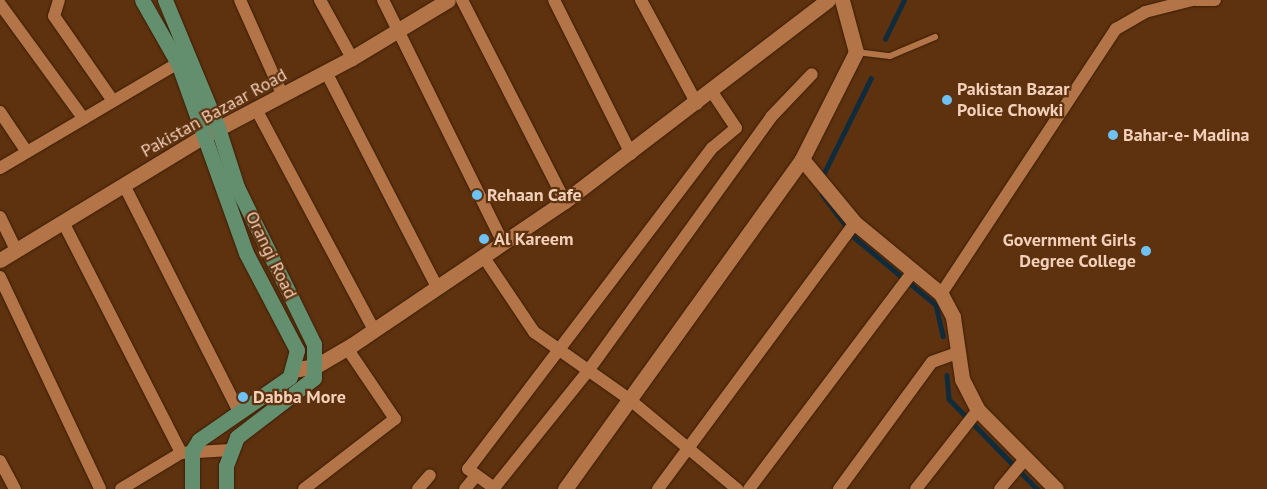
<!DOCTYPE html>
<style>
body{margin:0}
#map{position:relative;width:1267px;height:489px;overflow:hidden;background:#5e320f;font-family:"PT Sans",sans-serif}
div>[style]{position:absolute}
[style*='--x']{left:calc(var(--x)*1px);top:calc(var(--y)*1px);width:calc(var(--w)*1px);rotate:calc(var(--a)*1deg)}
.stream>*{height:4.5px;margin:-2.25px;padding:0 2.25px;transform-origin:2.25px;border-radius:2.25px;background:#102c3c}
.roads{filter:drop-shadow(0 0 1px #3b1d05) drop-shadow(0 0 1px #3b1d05)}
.lane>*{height:6px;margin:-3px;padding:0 3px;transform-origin:3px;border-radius:3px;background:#b37548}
.street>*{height:12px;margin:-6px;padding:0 6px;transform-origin:6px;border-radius:6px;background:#b37548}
.secondary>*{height:15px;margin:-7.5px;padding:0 7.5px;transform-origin:7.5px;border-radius:7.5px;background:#b37548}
.primary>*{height:15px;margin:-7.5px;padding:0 7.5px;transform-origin:7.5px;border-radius:7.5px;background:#638f6f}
.dots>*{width:14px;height:14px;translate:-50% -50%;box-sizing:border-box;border:2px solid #5e320f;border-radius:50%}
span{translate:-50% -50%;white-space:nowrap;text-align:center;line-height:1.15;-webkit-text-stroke:4.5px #5e320f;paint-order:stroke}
.poi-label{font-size:18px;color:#f3d0ba;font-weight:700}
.left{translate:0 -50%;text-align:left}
.right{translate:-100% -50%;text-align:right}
.street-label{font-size:18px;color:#f3d0ba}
</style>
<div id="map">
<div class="stream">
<i style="--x:885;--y:39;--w:43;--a:-64"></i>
<i style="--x:822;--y:177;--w:110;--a:-63.7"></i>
<i style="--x:822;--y:194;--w:56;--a:52.9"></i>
<i style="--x:856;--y:239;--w:104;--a:39.5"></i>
<i style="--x:936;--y:305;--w:32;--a:77"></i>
<i style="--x:947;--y:375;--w:24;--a:85"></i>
<i style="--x:949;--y:399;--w:126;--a:45.6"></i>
</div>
<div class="roads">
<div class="lane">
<i style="--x:856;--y:52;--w:34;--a:7"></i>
<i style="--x:890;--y:56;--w:49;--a:-22.9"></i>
</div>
<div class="street">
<i style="--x:59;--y:0;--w:17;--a:107"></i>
<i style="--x:54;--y:16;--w:103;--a:55.2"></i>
<i style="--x:240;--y:0;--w:105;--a:65.9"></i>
<i style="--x:320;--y:0;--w:66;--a:61.1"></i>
<i style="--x:383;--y:0;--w:271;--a:63.7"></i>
<i style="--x:462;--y:0;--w:226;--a:62.9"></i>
<i style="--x:554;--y:0;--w:172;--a:63.4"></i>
<i style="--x:641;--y:0;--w:118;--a:61.7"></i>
<i style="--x:1196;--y:0;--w:19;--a:0"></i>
<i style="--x:0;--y:4;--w:142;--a:53.9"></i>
<i style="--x:326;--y:72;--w:242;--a:62.7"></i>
<i style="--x:712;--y:92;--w:43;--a:56.3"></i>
<i style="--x:736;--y:128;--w:31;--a:140"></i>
<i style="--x:712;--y:148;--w:403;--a:127.2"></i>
<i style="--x:468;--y:469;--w:32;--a:36"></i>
<i style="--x:494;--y:488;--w:150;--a:-51.2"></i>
<i style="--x:588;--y:371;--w:313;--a:-54.2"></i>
<i style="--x:771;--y:117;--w:59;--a:-46.4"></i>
<i style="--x:256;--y:109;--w:251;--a:61.9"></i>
<i style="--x:0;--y:112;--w:48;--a:56"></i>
<i style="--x:0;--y:168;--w:207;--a:-30.5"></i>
<i style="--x:124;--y:185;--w:252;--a:63.1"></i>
<i style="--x:0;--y:217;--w:37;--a:64"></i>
<i style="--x:63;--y:222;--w:259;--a:62.9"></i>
<i style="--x:483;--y:256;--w:92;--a:56.1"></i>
<i style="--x:534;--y:332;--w:116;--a:35.2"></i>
<i style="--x:629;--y:399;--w:141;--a:39.8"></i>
<i style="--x:0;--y:277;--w:234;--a:64.7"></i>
<i style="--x:941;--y:294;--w:318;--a:-56.6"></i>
<i style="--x:1116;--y:29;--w:34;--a:-30"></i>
<i style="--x:1145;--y:12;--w:49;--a:-14.3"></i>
<i style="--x:0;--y:461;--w:32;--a:62"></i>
<i style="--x:121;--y:489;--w:70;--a:-31"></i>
<i style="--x:181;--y:453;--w:49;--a:-3.5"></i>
<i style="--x:304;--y:489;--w:115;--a:-37.6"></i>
<i style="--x:395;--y:419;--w:86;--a:-124.1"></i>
<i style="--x:418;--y:489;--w:18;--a:-49"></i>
<i style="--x:465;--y:489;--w:17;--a:-50"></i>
<i style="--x:658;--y:489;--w:331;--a:-53.5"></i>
<i style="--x:749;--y:489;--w:274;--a:-53"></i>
<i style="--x:839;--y:489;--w:157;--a:-53.8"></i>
<i style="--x:932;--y:362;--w:29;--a:-20"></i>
<i style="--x:916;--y:489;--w:100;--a:-51.9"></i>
<i style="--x:1000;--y:489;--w:38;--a:-50"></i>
</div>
<div class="secondary">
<i style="--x:802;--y:159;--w:83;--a:50.4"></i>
<i style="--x:855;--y:223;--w:112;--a:39.5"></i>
<i style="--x:941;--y:294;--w:26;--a:62"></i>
<i style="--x:953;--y:317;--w:63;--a:81.7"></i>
<i style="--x:962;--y:379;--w:35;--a:63"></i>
<i style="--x:978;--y:410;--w:111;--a:45.4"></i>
<i style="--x:0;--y:260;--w:239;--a:-31.3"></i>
<i style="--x:204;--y:136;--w:167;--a:-27.8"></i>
<i style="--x:352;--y:58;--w:112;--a:-31.1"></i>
<i style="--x:293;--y:370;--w:23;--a:-10"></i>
<i style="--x:316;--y:366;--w:42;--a:-30.3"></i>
<i style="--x:352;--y:345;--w:257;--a:-34.1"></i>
<i style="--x:565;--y:201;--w:331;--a:-37.4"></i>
<i style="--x:565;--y:489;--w:406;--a:-54.3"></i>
<i style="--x:802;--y:159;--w:120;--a:-63.2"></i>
<i style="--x:856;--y:52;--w:54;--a:-105.1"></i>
</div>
<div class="primary">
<i style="--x:142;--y:0;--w:73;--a:60.3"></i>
<i style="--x:178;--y:63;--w:202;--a:70.3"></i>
<i style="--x:246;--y:253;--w:110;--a:62.3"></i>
<i style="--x:297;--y:350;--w:28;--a:105"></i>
<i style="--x:290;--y:377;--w:111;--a:145.3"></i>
<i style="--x:199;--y:440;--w:13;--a:122"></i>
<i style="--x:192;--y:451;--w:38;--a:90"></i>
<i style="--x:165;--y:0;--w:139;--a:67.5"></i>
<i style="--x:218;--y:128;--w:62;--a:72.1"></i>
<i style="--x:237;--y:187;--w:175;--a:63.9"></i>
<i style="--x:314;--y:344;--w:34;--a:90"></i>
<i style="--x:314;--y:378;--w:97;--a:142.5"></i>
<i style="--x:237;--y:437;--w:31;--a:111"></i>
<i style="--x:226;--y:466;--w:23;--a:90"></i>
</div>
</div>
<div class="dots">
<i style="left:947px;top:100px;background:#6dc2f3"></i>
<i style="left:1113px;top:135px;background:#6dc2f3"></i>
<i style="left:477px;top:195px;background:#6dc2f3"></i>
<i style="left:484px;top:239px;background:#6dc2f3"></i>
<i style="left:1146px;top:251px;background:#6dc2f3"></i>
<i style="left:243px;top:397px;background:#6dc2f3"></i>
</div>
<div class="poi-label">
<span class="left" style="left:957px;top:100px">Pakistan Bazar<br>Police Chowki</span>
<span class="left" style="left:1123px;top:135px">Bahar-e- Madina</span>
<span class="left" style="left:487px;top:195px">Rehaan Cafe</span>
<span class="left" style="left:494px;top:239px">Al Kareem</span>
<span class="right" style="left:1136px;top:251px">Government Girls<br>Degree College</span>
<span class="left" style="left:253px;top:397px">Dabba More</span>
</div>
<div class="street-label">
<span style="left:214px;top:113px;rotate:-29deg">Pakistan Bazaar Road</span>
<span style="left:271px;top:255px;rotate:64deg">Orangi Road</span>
</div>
</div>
